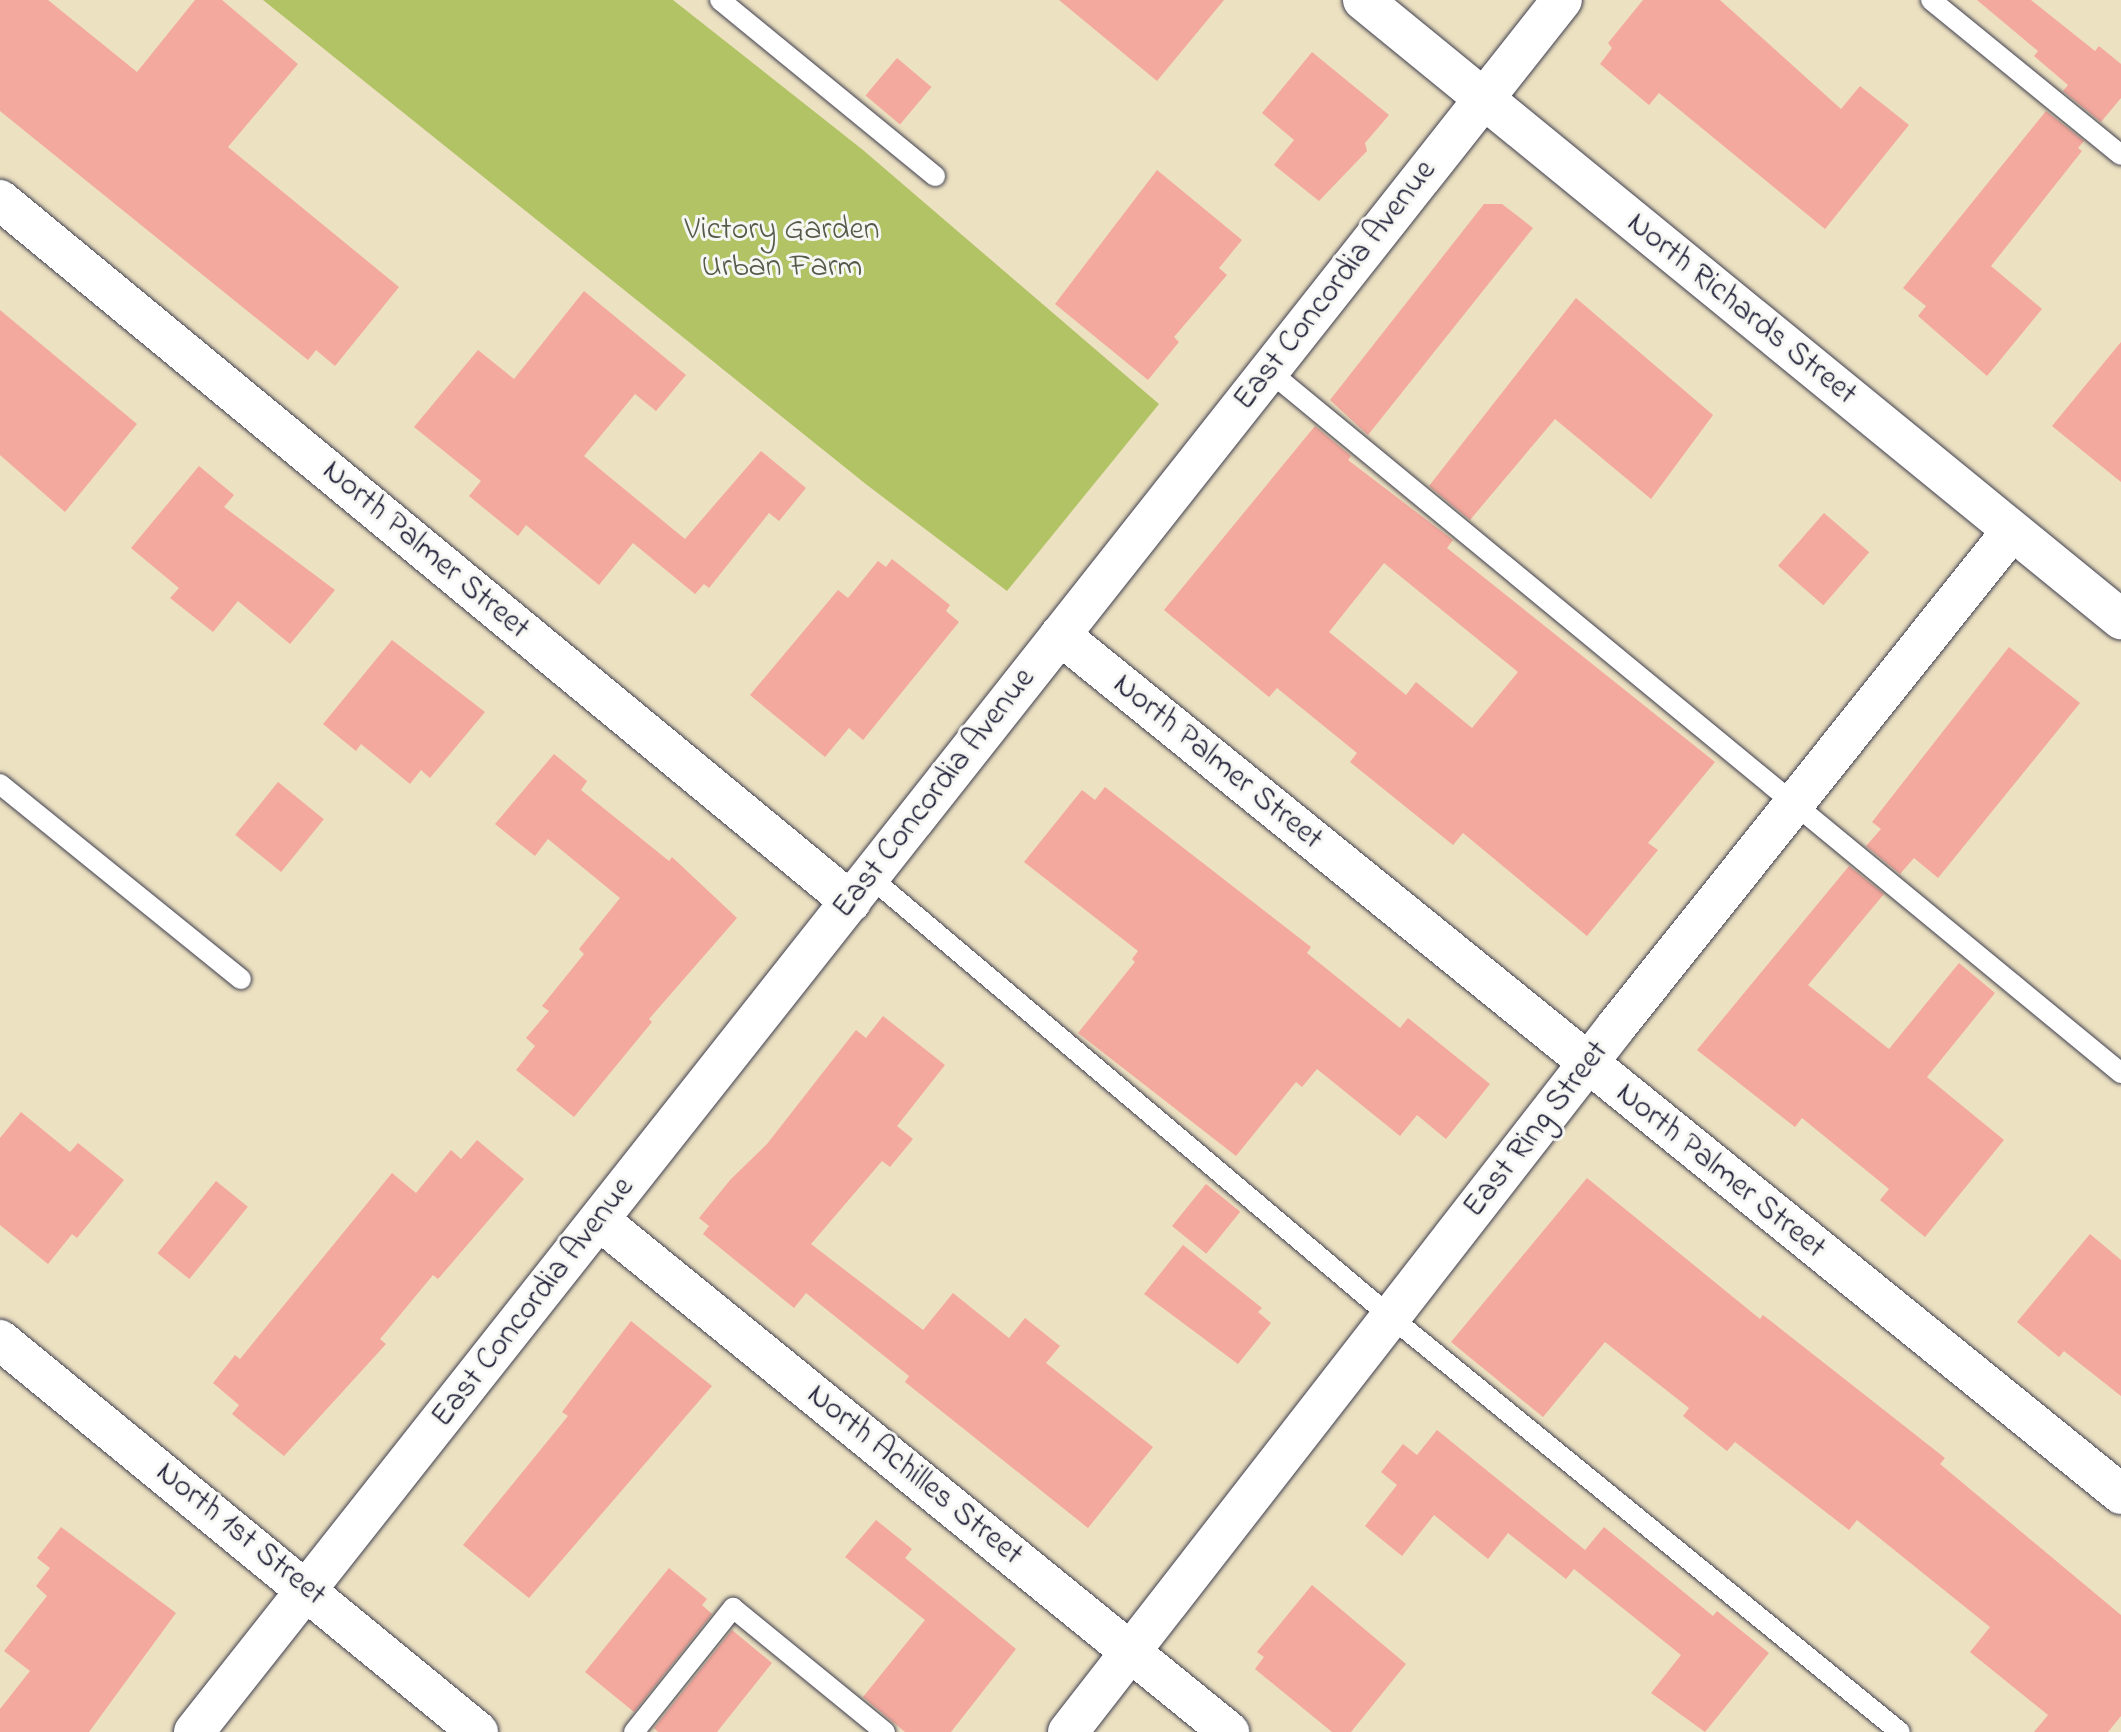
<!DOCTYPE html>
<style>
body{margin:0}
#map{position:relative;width:2121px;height:1732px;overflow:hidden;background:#ece1c1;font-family:"Indie Flower",sans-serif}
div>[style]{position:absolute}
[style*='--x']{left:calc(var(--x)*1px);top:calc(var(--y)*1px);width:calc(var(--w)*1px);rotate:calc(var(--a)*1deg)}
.green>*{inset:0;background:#b2c366}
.building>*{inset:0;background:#f4a99e;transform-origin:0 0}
.roads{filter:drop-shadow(0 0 2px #403f4f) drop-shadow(0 0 2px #403f4f)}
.service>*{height:20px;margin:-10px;padding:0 10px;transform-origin:10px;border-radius:10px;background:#fff}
.minor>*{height:40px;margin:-20px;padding:0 20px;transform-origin:20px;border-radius:20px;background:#fff}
span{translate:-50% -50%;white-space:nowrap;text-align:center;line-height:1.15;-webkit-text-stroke:6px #f6f6f2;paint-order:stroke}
.park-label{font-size:32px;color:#545a4a}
.street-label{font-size:32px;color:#22223b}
</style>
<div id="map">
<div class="green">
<i style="clip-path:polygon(263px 0,673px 0,863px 150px,1159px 404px,1007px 591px,867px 485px)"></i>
</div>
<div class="building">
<i style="clip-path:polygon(0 0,48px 0,137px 72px,195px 0,222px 0,298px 64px,228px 147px,399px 287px,335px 366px,316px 350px,308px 360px,0 111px)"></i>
<i style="clip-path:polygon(1059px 0,1224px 0,1157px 81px)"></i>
<i style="clip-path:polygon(1643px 0,1720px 0,1841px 109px,1860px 86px,1909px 125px,1825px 229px,1659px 93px,1649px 105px,1600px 64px,1612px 48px,1608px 43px)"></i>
<i style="clip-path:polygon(1977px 0,2031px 0,2095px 51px,2099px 46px,2121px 64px,2121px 98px,2101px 122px,2063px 91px,2068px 85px,2034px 56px,2038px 51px)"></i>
<i style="clip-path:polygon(1312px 52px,1389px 115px,1365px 143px,1367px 151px,1319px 201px,1274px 165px,1294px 140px,1262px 113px)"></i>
<i style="left:897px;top:58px;width:45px;height:49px;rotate:40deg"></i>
<i style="clip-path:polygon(2046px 111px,2084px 141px,2078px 148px,2082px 151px,1991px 266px,2042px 309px,1987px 376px,1918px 316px,1926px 306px,1903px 288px)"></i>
<i style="clip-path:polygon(1157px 170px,1242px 240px,1219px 268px,1227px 275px,1174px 337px,1179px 342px,1148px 380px,1055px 304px)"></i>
<i style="clip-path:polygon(1484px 204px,1502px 204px,1533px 228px,1368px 435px,1330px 400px)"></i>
<i style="clip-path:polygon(584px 291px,686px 375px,656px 411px,635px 394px,584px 456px,685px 539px,761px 451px,806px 488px,779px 521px,769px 513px,709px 588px,704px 584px,695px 594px,633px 543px,599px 585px,526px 525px,518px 536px,469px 496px,481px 481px,414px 427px,478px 350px,514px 379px)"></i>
<i style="clip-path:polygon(1576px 298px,1713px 415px,1651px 499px,1555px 419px,1470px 520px,1429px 486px)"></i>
<i style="clip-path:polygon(0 310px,137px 424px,65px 512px,0 455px)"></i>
<i style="clip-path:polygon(2121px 342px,2121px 482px,2052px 426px)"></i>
<i style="clip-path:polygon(evenodd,1315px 426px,1351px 456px,1348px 460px,1453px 540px,1447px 548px,1715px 762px,1648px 843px,1658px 850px,1587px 936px,1463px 833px,1453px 845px,1350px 762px,1357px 753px,1277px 688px,1269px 697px,1164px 610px,1315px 426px,1384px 563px,1518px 672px,1472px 728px,1416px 682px,1406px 695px,1329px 632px,1384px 563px)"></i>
<i style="clip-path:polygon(199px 466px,234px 495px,224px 507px,335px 590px,290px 644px,238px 601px,213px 632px,170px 598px,179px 588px,131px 548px)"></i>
<i style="left:1824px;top:513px;width:60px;height:70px;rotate:41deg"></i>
<i style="clip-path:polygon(892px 559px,950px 605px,946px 611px,959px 622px,863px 740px,849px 728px,825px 757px,750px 695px,838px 590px,848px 598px,878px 561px,886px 567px)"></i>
<i style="clip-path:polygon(392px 640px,485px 712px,430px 778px,421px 770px,410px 784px,361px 744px,356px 751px,323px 724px)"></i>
<i style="clip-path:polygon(2009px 647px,2080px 703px,1938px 878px,1914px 858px,1900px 874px,1866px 846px,1881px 829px,1872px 822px)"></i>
<i style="clip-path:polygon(554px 754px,587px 781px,581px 790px,669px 861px,672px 857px,737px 918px,649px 1019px,652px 1022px,574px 1117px,516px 1070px,535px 1046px,526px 1038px,549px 1011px,542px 1006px,584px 954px,579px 949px,620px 898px,548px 839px,535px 856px,495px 824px)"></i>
<i style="left:278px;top:782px;width:59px;height:68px;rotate:39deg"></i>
<i style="clip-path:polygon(1105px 787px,1311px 947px,1307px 953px,1400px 1028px,1408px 1018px,1490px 1084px,1446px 1139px,1417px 1115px,1400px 1136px,1317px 1069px,1302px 1087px,1296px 1082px,1236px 1156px,1078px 1033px,1135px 962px,1132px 959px,1138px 951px,1024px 862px,1082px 790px,1095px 800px)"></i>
<i style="clip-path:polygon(1849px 866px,1884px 894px,1808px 985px,1889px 1049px,1959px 963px,1995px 993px,1927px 1077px,2004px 1140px,1925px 1237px,1880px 1200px,1889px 1189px,1802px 1118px,1795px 1127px,1697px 1050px)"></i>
<i style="clip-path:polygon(883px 1016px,945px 1065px,897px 1126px,913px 1139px,890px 1167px,882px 1161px,811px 1244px,923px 1330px,953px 1293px,1009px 1338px,1025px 1318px,1060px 1346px,1046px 1363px,1153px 1447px,1088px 1528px,905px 1382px,909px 1376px,806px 1293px,794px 1308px,703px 1234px,709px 1226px,699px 1218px,731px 1179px,767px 1144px,856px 1030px,866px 1038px)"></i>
<i style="clip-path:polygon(21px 1112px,70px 1152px,78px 1143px,124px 1180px,77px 1238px,72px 1234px,48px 1264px,0 1225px,0 1138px)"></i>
<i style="clip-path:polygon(477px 1140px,524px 1179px,438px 1279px,433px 1275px,380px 1339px,386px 1344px,284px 1456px,232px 1414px,239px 1405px,213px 1383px,235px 1355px,240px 1359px,392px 1173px,416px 1193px,451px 1150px,461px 1159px)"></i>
<i style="clip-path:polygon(1587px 1178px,1760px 1319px,1763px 1315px,1945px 1458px,1940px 1464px,2121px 1615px,2121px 1716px,2108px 1732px,2034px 1732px,2048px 1715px,1970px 1652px,1990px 1627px,1857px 1520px,1849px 1530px,1735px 1442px,1727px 1451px,1683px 1416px,1689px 1408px,1605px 1342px,1543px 1417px,1451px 1342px)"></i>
<i style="left:216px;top:1181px;width:41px;height:93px;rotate:39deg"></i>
<i style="left:1206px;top:1184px;width:44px;height:54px;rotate:39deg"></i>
<i style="clip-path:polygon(2090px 1234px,2121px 1260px,2121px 1396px,2064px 1351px,2059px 1357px,2017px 1322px)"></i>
<i style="clip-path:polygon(1183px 1245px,1262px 1308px,1258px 1312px,1271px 1323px,1238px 1364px,1144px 1294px)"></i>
<i style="clip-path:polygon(631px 1321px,712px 1386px,529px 1598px,463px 1545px,568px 1416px,562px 1412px)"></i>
<i style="clip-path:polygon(1437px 1430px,1585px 1550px,1604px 1527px,1713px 1616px,1717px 1611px,1769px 1653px,1705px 1732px,1651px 1693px,1681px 1655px,1574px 1569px,1566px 1579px,1508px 1533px,1488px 1559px,1434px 1515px,1402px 1556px,1365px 1526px,1397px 1485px,1381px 1472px,1403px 1444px,1417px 1455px)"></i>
<i style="clip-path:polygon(876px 1520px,912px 1549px,905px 1558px,1016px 1649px,951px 1732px,905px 1732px,863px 1697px,925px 1620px,845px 1557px)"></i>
<i style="clip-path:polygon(61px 1527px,176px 1613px,89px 1732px,0 1732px,0 1709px,30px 1671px,4px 1651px,47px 1596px,36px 1586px,50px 1568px,37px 1558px)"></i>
<i style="clip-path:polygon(669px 1568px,707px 1599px,702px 1605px,712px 1614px,634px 1712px,585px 1672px)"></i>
<i style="clip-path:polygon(1312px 1585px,1406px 1664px,1351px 1732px,1332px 1732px,1255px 1669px,1264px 1657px,1257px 1652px)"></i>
<i style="clip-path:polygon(732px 1630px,772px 1663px,717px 1732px,658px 1732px,654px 1728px)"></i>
</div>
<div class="roads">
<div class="service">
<i style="--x:720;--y:0;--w:278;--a:39.3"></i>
<i style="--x:1931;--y:0;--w:245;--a:39.2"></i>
<i style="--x:1269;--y:371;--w:1104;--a:39.49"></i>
<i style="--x:0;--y:784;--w:310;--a:39"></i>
<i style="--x:870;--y:877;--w:683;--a:40.19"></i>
<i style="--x:1392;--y:1318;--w:655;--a:39.18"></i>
<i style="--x:634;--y:1732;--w:159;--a:-51.4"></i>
<i style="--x:733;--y:1608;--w:196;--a:39.2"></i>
</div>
<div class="minor">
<i style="--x:1363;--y:0;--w:979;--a:39.24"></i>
<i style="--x:0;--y:200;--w:1103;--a:39.52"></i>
<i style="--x:1060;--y:635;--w:1365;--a:38.99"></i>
<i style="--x:599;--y:1220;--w:812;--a:39.1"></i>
<i style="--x:0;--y:1340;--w:618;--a:39.35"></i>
<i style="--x:194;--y:1732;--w:2207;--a:-51.7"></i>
<i style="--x:1068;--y:1732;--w:892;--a:-52.15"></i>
<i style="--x:1615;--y:1028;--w:635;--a:-51.4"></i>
</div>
</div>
<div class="park-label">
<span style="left:782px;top:250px">Victory Garden<br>Urban Farm</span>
</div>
<div class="street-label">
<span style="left:1336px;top:286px;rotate:-52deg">East Concordia Avenue</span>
<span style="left:1741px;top:310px;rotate:39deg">North Richards Street</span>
<span style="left:425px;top:551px;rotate:40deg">North Palmer Street</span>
<span style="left:1217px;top:763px;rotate:39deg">North Palmer Street</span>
<span style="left:935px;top:794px;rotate:-52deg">East Concordia Avenue</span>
<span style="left:1537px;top:1130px;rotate:-52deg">East Ring Street</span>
<span style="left:1720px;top:1172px;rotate:39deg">North Palmer Street</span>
<span style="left:534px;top:1303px;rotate:-52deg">East Concordia Avenue</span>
<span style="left:914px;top:1476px;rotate:39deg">North Achilles Street</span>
<span style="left:240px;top:1535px;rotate:39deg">North 1st Street</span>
</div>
</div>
